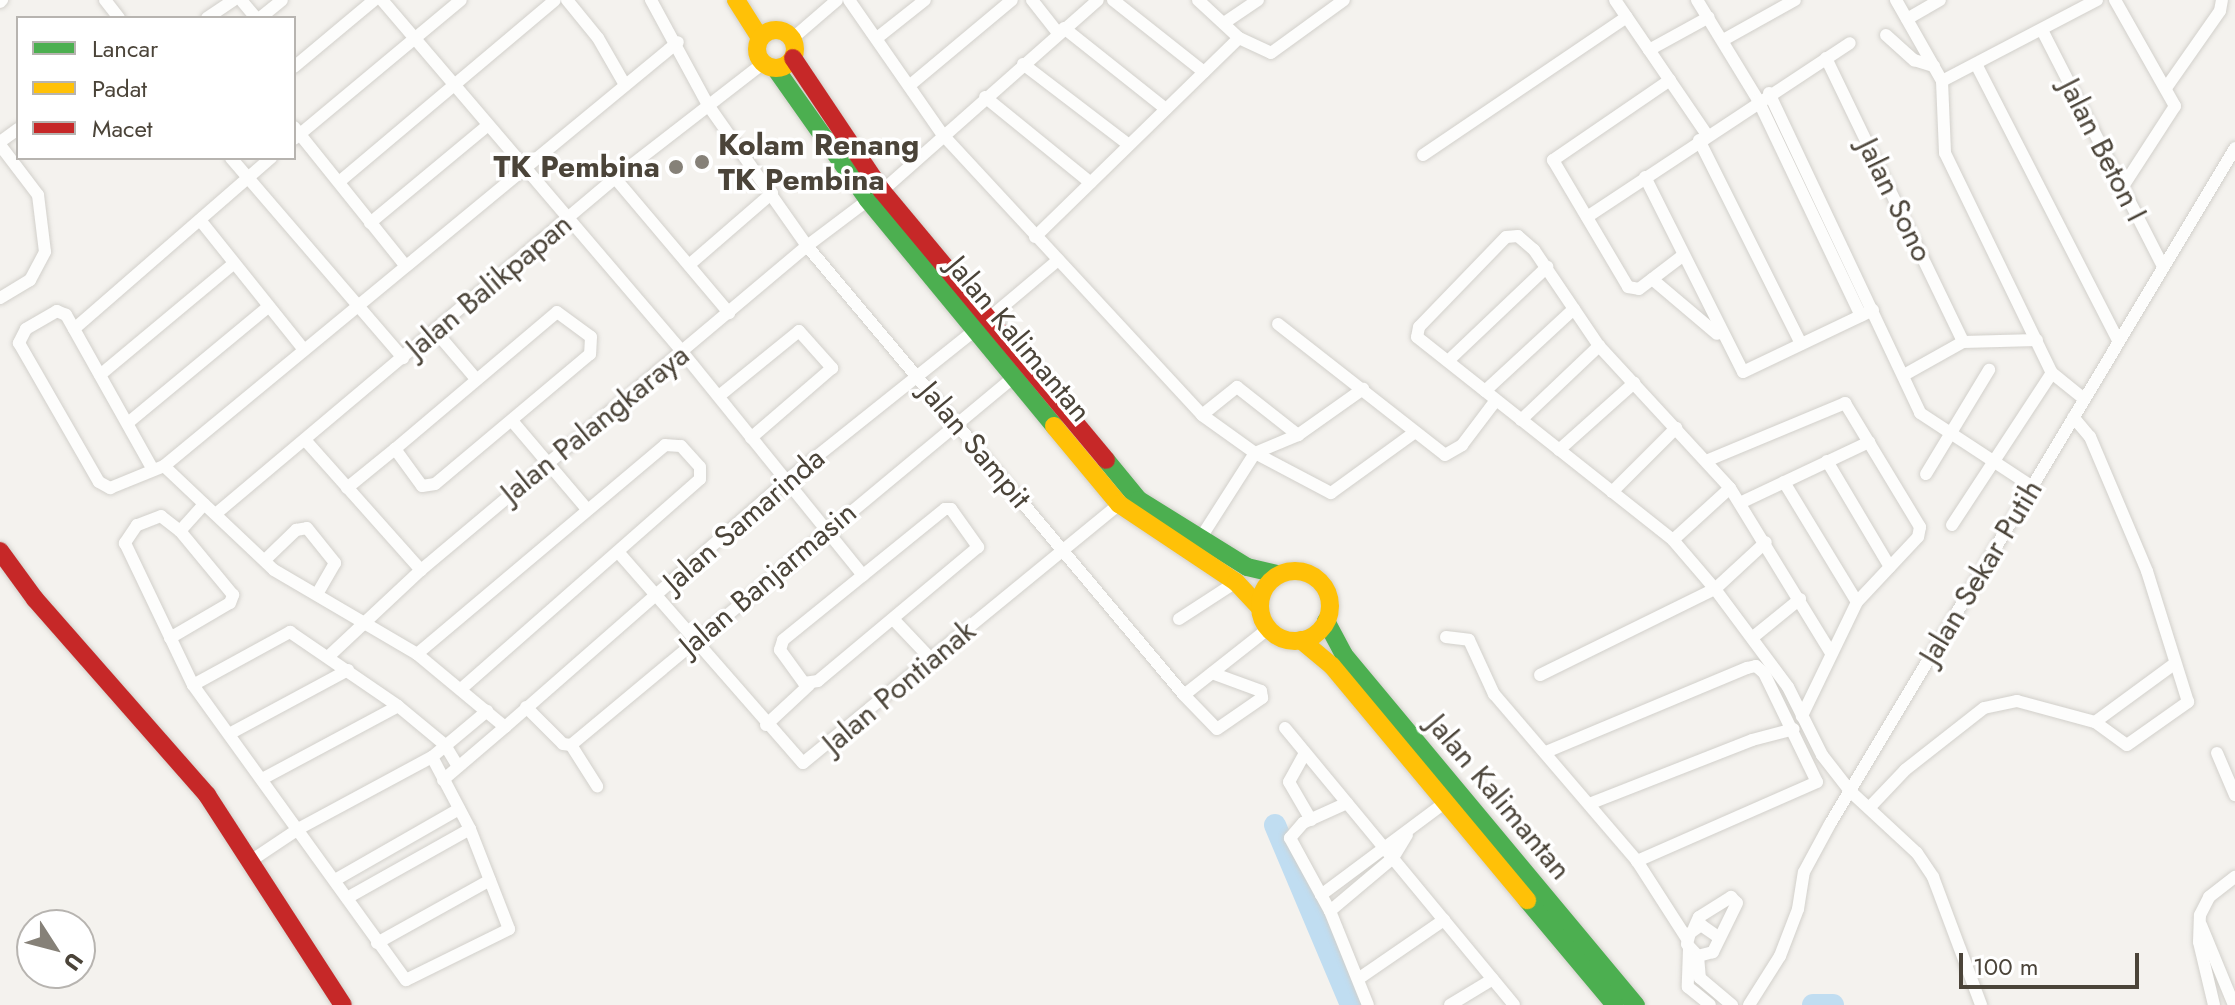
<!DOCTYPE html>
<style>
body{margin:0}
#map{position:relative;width:2235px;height:1005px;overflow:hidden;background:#f4f2ee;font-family:Jost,sans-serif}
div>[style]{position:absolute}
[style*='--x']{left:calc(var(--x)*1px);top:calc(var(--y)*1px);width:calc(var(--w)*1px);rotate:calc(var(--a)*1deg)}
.river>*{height:22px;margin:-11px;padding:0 11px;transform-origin:11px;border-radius:11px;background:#c0ddf1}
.roads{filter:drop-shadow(0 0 2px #d2d0cb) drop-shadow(0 0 2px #d2d0cb)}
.street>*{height:12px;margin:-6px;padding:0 6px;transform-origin:6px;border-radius:6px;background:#fdfdfc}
.fast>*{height:18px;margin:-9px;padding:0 9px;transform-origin:9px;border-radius:9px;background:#4caf50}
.slow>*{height:18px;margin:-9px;padding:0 9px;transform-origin:9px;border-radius:9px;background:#ffc107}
.slow>.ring{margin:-9px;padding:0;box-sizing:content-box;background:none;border:18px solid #ffc107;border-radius:50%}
.jam>*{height:18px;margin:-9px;padding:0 9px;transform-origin:9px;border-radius:9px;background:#c62828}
.dots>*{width:22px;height:22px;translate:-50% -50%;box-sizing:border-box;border:4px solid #fff;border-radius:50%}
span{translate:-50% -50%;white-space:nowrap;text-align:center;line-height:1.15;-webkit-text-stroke:7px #fff;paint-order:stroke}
.poi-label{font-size:30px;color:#4b4439;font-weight:700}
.left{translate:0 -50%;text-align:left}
.right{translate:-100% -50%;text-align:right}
.street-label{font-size:30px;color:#4b4439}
.legend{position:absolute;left:16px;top:16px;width:280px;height:144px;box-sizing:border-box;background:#fff;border:2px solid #b7b4b0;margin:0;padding:10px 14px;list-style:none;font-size:24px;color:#4b4439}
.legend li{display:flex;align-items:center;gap:16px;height:40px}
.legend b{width:40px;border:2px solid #b7b4b0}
.north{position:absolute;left:16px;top:909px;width:80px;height:80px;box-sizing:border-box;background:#fff;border:2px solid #b7b4b0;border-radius:50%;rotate:126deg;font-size:22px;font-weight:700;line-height:32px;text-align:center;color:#4b4439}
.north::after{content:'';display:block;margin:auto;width:28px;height:36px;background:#868178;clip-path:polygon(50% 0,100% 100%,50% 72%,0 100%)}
.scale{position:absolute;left:1959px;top:953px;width:180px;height:36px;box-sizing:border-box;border:4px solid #4b4439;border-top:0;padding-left:10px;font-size:24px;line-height:28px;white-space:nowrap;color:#4b4439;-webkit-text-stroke:6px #fff;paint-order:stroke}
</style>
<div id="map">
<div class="river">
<i style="--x:1275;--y:825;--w:195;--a:67.1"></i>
<i style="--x:1813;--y:1005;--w:20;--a:0"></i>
</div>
<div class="roads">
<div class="street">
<i style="--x:105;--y:0;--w:23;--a:52"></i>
<i style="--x:241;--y:0;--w:23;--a:50"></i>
<i style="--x:382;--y:0;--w:464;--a:49.5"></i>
<i style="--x:683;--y:353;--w:286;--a:51"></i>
<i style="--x:567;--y:0;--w:49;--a:50.8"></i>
<i style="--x:598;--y:38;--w:54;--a:60.1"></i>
<i style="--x:651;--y:0;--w:119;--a:61.5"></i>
<i style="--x:708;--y:105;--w:172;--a:54.9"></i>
<i style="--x:807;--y:246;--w:586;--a:49.98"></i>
<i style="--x:1184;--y:695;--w:107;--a:-38.2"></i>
<i style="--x:849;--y:0;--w:165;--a:55.2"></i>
<i style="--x:943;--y:135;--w:381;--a:47.2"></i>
<i style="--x:1202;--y:415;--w:65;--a:35.6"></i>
<i style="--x:1255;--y:453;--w:86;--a:27.8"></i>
<i style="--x:1331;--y:493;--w:102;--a:-35.9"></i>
<i style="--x:1032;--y:0;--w:42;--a:51.8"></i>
<i style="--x:1113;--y:0;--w:116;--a:38.4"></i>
<i style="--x:1198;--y:0;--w:56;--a:42.8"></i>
<i style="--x:1239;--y:38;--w:35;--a:25"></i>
<i style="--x:1271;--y:53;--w:90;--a:-36"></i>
<i style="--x:1615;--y:0;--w:163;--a:55.7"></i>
<i style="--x:1697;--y:0;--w:117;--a:58.6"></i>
<i style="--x:1758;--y:100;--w:239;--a:64.5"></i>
<i style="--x:1896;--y:0;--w:93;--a:60.4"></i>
<i style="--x:1942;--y:81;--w:72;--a:87.6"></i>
<i style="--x:1945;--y:153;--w:245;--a:64.1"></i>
<i style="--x:2052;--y:373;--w:40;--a:39"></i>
<i style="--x:2115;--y:0;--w:122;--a:60.5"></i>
<i style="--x:2175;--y:106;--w:98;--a:122.9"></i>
<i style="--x:0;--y:2;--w:3;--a:-45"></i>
<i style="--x:207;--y:18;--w:32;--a:-34"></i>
<i style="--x:260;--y:18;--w:28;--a:-39"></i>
<i style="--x:1907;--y:19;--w:38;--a:-30"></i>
<i style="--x:1224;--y:23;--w:41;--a:-34.1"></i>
<i style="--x:1064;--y:28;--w:130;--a:38.5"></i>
<i style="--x:2043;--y:32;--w:264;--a:62.9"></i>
<i style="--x:1886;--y:35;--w:38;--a:42"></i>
<i style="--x:1914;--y:60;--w:21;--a:17"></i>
<i style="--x:793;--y:38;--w:58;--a:-40.8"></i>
<i style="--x:877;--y:38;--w:61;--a:-38.4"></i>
<i style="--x:1725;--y:39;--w:80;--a:-29.1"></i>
<i style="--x:1649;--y:50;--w:68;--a:-28.8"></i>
<i style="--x:1826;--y:58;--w:315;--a:64.2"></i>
<i style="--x:1023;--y:64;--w:133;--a:37.4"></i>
<i style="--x:1976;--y:64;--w:310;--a:62.8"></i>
<i style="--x:294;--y:67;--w:104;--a:-39.9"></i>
<i style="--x:1670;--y:80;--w:142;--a:145.6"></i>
<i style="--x:1553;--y:160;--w:147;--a:59.4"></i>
<i style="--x:1628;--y:287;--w:11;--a:10"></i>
<i style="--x:1639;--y:289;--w:53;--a:-37.3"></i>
<i style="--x:1942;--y:81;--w:175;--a:-27.6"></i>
<i style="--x:909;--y:86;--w:134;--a:-39.9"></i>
<i style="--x:2166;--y:88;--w:94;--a:-55"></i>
<i style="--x:2220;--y:11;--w:11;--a:-80"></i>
<i style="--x:1769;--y:93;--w:354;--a:64.7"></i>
<i style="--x:1920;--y:413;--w:133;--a:33.3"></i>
<i style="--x:985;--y:97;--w:136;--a:39.1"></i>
<i style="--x:294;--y:127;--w:176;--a:51.2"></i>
<i style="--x:294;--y:139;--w:217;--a:-39.8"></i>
<i style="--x:1699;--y:140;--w:228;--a:63.4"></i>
<i style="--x:0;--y:142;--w:22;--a:-36"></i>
<i style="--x:0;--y:145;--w:63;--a:52.8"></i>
<i style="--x:38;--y:195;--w:57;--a:83"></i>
<i style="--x:45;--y:252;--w:32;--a:118"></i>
<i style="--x:30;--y:280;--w:35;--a:149"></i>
<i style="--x:1423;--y:155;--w:246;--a:-34.1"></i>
<i style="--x:231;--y:158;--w:264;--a:49.3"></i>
<i style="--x:1645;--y:177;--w:218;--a:63.3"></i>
<i style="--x:1743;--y:372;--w:144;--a:-25.5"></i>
<i style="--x:615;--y:178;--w:177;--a:49.8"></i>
<i style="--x:339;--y:182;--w:282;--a:-40.1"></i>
<i style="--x:882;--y:191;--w:288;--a:-41.5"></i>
<i style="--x:1587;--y:217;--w:315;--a:-33.5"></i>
<i style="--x:200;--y:220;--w:166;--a:51.3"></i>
<i style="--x:370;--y:223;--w:153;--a:-39.7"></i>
<i style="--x:1035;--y:237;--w:285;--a:-44.3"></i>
<i style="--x:689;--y:265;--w:110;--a:-40.9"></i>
<i style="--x:1652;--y:279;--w:85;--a:40.2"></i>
<i style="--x:557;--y:312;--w:42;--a:36.3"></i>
<i style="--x:591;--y:337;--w:17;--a:93"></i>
<i style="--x:590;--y:354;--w:202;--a:140"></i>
<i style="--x:435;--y:484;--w:13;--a:171"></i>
<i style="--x:422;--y:486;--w:46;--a:-126.1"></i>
<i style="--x:395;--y:449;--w:212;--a:-40.2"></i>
<i style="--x:988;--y:319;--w:92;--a:-40.1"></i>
<i style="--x:1278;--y:324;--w:212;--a:38.1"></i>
<i style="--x:1445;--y:455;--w:20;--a:-30"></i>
<i style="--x:1462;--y:445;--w:56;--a:-52.9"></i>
<i style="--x:74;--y:329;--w:261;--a:-41"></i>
<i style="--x:436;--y:332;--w:62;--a:49.6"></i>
<i style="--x:1448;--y:361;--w:137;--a:-43.5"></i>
<i style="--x:100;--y:375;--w:173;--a:-39.8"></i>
<i style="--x:1904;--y:375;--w:68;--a:-29.2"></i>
<i style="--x:1963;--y:342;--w:74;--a:-1.5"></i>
<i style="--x:1485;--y:391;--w:121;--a:-42.7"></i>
<i style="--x:719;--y:396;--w:103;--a:-39.1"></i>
<i style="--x:799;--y:331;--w:50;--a:48.3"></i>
<i style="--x:832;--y:368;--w:107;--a:139.2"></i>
<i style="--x:1202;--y:415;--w:45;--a:-38.7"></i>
<i style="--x:1237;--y:387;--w:78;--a:38.2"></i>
<i style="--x:1521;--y:420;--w:108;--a:-43.5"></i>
<i style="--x:129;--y:422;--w:179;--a:-39.6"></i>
<i style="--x:513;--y:422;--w:113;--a:49.7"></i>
<i style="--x:306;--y:441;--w:173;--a:48.3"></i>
<i style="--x:1559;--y:450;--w:101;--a:-41.8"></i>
<i style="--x:1706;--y:461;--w:151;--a:-22.6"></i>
<i style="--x:1845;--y:403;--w:145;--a:58.8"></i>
<i style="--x:1920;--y:527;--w:10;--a:101"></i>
<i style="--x:1918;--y:537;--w:89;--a:133.2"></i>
<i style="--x:1857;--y:602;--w:127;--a:115.8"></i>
<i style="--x:1827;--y:461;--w:123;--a:59.3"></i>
<i style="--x:164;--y:466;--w:151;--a:43.4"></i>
<i style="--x:274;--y:570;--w:166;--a:30.4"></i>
<i style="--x:417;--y:654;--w:114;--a:39.7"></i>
<i style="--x:505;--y:727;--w:373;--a:-41.2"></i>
<i style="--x:786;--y:481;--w:242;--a:-38.6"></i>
<i style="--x:152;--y:468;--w:176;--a:-119.3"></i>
<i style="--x:66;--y:315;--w:10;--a:-156"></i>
<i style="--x:57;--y:311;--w:36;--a:150"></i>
<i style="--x:26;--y:329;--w:16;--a:117"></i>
<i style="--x:19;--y:343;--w:160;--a:60.1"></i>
<i style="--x:99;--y:482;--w:13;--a:29"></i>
<i style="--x:110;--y:488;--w:58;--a:-22.2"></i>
<i style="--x:164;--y:466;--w:666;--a:-39.52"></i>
<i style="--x:1926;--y:474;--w:122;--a:-58.8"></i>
<i style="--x:1784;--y:482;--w:140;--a:58.7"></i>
<i style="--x:347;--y:488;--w:62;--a:-39.1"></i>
<i style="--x:1612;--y:492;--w:91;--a:-45"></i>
<i style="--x:1740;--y:503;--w:143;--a:-25.3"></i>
<i style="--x:945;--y:509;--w:6;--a:0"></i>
<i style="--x:951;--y:509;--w:47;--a:54.6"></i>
<i style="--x:978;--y:547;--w:209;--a:140.1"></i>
<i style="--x:818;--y:681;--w:14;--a:172"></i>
<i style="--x:804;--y:683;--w:41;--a:-126"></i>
<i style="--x:780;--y:650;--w:10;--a:-73"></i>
<i style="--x:783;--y:640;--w:208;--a:-39"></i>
<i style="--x:218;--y:512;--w:519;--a:-40.07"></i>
<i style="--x:615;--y:178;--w:187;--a:-37.8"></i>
<i style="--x:1952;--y:525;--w:182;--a:-56.7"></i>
<i style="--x:180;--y:531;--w:36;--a:-48"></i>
<i style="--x:1200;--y:539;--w:102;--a:-57.4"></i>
<i style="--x:1255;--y:453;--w:47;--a:-22.7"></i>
<i style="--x:1298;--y:435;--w:80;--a:-35.3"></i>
<i style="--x:1673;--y:540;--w:77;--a:-42.4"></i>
<i style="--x:619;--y:553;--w:279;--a:48.8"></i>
<i style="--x:803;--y:763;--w:409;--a:-39.3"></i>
<i style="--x:266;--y:559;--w:42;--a:-44"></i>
<i style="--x:296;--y:530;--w:11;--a:-10"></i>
<i style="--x:307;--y:528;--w:45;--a:51.3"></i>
<i style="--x:335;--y:563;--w:34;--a:120"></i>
<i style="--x:1179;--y:619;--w:68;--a:-33"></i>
<i style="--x:894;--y:620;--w:54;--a:46.5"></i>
<i style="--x:1446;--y:637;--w:23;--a:7"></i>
<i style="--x:1469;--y:640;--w:60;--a:65.2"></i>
<i style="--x:1494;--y:694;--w:220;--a:49.4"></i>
<i style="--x:1637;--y:861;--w:93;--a:57.3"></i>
<i style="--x:170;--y:638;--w:69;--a:-30.3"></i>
<i style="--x:230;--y:603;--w:9;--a:-69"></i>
<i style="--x:233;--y:595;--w:83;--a:-129.6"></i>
<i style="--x:180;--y:531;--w:24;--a:-142"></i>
<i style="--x:161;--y:516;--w:26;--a:159"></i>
<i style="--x:137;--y:525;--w:22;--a:124"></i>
<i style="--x:125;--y:543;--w:157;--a:64.4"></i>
<i style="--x:193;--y:685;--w:364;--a:54.2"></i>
<i style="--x:406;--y:980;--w:115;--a:-26.3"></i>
<i style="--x:509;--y:929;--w:107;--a:-111.3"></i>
<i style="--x:470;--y:829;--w:81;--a:-117.8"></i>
<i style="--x:1752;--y:638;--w:62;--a:-39.1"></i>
<i style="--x:1831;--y:653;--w:193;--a:-121.5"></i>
<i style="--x:1730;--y:488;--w:193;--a:-132.7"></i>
<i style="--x:1599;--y:346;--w:116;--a:-124.1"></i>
<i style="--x:1534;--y:250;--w:21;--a:-139"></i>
<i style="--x:1518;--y:236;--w:12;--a:175"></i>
<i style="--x:1506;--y:237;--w:125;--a:134"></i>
<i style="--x:1419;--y:327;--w:10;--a:101"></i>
<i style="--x:1417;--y:337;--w:327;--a:38.4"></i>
<i style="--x:1673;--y:540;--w:65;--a:49.4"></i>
<i style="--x:1715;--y:589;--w:122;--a:53.3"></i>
<i style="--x:1788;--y:687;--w:76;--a:63.4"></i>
<i style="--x:1822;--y:755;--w:46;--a:52.1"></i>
<i style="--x:1850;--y:791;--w:91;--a:42.8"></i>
<i style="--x:1917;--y:853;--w:29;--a:56"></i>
<i style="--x:1933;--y:877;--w:137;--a:69.4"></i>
<i style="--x:417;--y:654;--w:324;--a:-40.1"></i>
<i style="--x:665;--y:445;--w:16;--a:4"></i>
<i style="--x:681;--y:446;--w:28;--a:48"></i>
<i style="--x:700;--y:467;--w:12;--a:90"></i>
<i style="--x:700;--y:479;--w:317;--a:138.7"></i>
<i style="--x:329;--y:656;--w:126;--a:-43.1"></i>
<i style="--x:421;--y:570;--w:504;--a:-40.01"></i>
<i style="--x:807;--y:246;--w:76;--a:-37"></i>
<i style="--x:1540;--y:675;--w:195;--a:-26.2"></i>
<i style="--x:1715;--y:589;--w:69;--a:-42.7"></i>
<i style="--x:193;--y:685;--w:111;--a:-28.7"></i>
<i style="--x:290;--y:632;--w:131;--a:34.4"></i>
<i style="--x:398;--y:706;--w:61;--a:39.7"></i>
<i style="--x:445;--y:745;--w:23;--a:59"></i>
<i style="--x:1184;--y:695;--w:47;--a:45.9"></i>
<i style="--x:1217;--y:729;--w:55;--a:-34.6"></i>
<i style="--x:1262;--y:698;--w:7;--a:-98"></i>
<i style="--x:1261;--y:691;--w:52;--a:-159.8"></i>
<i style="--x:526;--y:707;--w:52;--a:45"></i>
<i style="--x:563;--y:744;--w:8;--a:7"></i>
<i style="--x:571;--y:745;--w:576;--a:-39.72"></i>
<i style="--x:2095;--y:722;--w:97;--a:-36.2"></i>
<i style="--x:766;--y:725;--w:59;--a:-42.9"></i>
<i style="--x:1285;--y:728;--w:359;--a:50.4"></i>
<i style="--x:231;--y:733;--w:133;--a:-28.3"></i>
<i style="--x:571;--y:745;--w:49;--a:57.6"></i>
<i style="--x:1546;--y:752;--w:218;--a:-22.7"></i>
<i style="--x:1747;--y:668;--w:9;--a:-13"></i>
<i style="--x:1756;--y:666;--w:11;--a:41"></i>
<i style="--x:1764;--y:673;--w:121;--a:64.1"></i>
<i style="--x:1817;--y:782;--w:197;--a:156.3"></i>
<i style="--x:1305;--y:753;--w:33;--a:119"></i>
<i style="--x:1289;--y:782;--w:44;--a:59.9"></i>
<i style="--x:2217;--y:753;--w:46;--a:66.8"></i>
<i style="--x:264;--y:778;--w:152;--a:-28.2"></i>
<i style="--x:443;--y:780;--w:82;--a:-40.5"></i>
<i style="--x:1347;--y:803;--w:48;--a:155.6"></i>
<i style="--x:1303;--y:823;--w:20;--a:131"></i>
<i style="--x:1290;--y:838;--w:83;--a:61.3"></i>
<i style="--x:1330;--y:911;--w:101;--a:68"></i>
<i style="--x:1589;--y:804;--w:175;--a:-21.4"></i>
<i style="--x:1752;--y:740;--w:43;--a:-14.7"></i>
<i style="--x:1869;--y:808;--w:52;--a:-46.5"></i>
<i style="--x:1905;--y:770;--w:100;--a:-38.1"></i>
<i style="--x:1984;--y:708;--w:34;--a:-12"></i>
<i style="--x:2017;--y:701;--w:81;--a:15.1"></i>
<i style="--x:2095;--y:722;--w:39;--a:36"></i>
<i style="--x:2127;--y:745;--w:75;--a:-35.2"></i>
<i style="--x:2188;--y:702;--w:137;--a:-107.4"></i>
<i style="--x:2147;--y:571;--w:146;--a:-113"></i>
<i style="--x:2090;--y:437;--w:26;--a:-130"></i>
<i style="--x:252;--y:860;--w:58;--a:-33.7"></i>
<i style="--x:300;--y:828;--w:150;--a:-28.3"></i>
<i style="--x:432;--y:757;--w:72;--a:-39.9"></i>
<i style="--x:335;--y:880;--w:143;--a:-29.8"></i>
<i style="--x:1321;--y:895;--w:161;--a:-36.7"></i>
<i style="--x:347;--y:898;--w:141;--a:-29.3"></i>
<i style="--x:1330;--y:911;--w:82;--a:-40.1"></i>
<i style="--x:1393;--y:858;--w:27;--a:-59"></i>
<i style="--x:2201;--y:925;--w:87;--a:67.6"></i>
<i style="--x:1694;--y:928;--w:12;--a:-66"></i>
<i style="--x:1699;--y:917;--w:38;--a:-32"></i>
<i style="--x:1731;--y:897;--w:8;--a:45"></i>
<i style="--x:1737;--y:903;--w:55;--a:116.1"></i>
<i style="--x:1713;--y:952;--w:16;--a:165"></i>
<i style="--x:1698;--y:956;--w:16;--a:-133"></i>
<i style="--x:1687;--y:944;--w:11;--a:-75"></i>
<i style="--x:1690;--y:933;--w:14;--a:-36"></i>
<i style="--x:1701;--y:925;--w:19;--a:35"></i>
<i style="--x:377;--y:943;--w:129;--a:-29.1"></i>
<i style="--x:1689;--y:949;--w:38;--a:92"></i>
<i style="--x:1688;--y:987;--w:28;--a:39"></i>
<i style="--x:1698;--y:956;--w:22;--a:85"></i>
<i style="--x:1700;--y:978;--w:42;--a:40.2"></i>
<i style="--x:1361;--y:977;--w:101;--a:-34.5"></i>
<i style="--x:1450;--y:1005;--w:50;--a:-31.2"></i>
<i style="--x:1749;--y:1005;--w:58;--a:-57.7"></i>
<i style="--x:1780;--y:956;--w:50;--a:-69"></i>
<i style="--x:1798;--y:909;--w:37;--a:-81"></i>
<i style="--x:1804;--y:872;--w:55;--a:-61.6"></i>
<i style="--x:1830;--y:824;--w:788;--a:-59.07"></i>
<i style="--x:2214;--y:1005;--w:65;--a:-103.4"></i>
<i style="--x:2199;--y:942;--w:27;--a:-88"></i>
<i style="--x:2200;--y:915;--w:20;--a:-63"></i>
<i style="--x:2209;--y:897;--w:33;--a:-38"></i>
</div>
<div class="fast">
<i style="--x:775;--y:68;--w:161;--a:54.8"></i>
<i style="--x:868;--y:200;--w:293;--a:50.5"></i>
<i style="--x:1106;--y:460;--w:52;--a:50.5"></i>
<i style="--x:1139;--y:500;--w:127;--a:31.8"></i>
<i style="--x:1247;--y:567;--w:32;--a:13"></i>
<i style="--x:1326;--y:621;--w:38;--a:62"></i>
<i style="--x:1344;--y:655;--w:456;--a:50.2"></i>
<i style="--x:1527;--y:900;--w:137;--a:50"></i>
</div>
<div class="slow">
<i style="--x:736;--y:0;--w:45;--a:57.7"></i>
<i class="ring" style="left:757px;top:30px;width:20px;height:20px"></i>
<i style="--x:1054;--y:426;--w:102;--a:50.2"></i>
<i style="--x:1119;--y:504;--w:141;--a:33.7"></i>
<i style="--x:1236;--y:582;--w:34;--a:47"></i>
<i class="ring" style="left:1260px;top:571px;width:52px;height:52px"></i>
<i style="--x:1301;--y:640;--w:40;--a:40"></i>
<i style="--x:1332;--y:666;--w:305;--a:50.2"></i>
</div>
<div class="jam">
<i style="--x:793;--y:58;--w:160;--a:56.2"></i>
<i style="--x:882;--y:191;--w:350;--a:50.2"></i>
<i style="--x:0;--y:551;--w:59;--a:53.9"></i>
<i style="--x:35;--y:599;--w:261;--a:48.7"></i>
<i style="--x:207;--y:795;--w:250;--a:57.1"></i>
</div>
</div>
<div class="dots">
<i style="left:702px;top:162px;background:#868178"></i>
<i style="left:676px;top:167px;background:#868178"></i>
</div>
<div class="poi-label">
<span class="left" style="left:718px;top:162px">Kolam Renang<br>TK Pembina</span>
<span class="right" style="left:660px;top:167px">TK Pembina</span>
</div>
<div class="street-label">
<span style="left:2103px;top:150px;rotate:63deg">Jalan Beton I</span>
<span style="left:1895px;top:200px;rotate:64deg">Jalan Sono</span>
<span style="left:489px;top:286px;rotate:-40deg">Jalan Balikpapan</span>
<span style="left:1019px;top:339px;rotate:50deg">Jalan Kalimantan</span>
<span style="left:595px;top:424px;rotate:-39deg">Jalan Palangkaraya</span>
<span style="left:975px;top:445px;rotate:50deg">Jalan Sampit</span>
<span style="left:744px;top:520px;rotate:-41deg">Jalan Samarinda</span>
<span style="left:1981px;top:572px;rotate:-59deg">Jalan Sekar Putih</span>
<span style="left:768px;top:579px;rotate:-40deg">Jalan Banjarmasin</span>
<span style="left:899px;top:687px;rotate:-40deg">Jalan Pontianak</span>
<span style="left:1499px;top:797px;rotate:50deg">Jalan Kalimantan</span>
</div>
<ul class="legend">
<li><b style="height:10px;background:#4caf50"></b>Lancar</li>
<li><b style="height:10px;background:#ffc107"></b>Padat</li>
<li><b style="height:10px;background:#c62828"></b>Macet</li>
</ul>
<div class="north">U</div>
<div class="scale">100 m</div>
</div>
